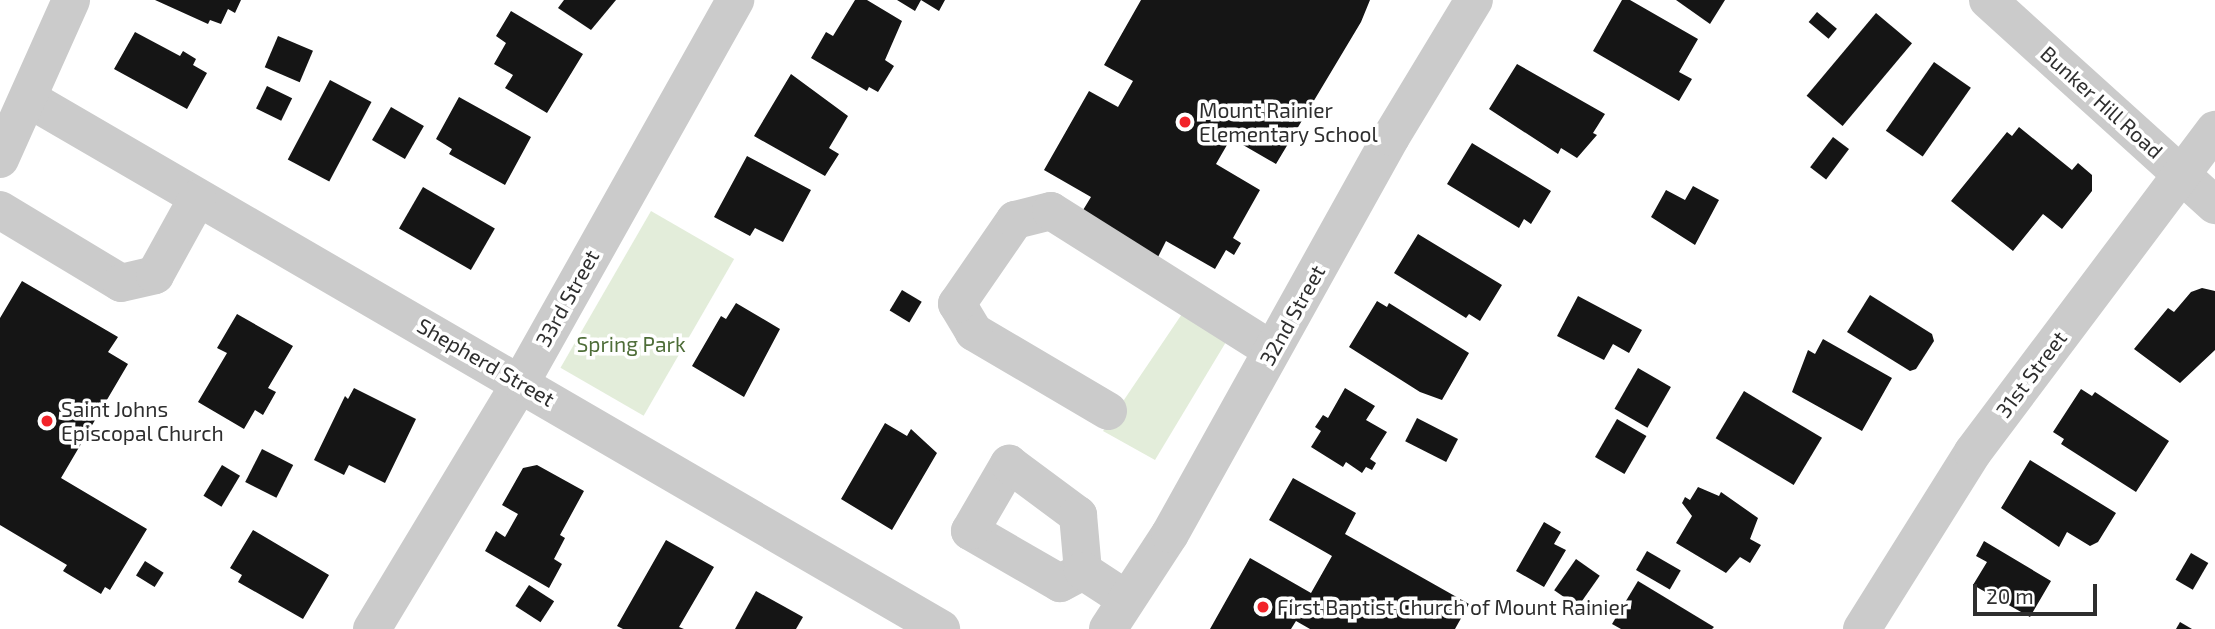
<!DOCTYPE html>
<style>
body{margin:0}
#map{position:relative;width:2215px;height:629px;overflow:hidden;background:#fff;font-family:"Exo 2",sans-serif}
div>[style]{position:absolute}
[style*='--x']{left:calc(var(--x)*1px);top:calc(var(--y)*1px);width:calc(var(--w)*1px);rotate:calc(var(--a)*1deg)}
.green>*{inset:0;background:#e3edda;transform-origin:0 0}
.building>*{inset:0;background:#151515;transform-origin:0 0}
.minor>*{height:38px;margin:-19px;padding:0 19px;transform-origin:19px;border-radius:19px;background:#cbcbcb}
.dots>*{width:19px;height:19px;translate:-50% -50%;box-sizing:border-box;border:4px solid #fff;border-radius:50%}
span{translate:-50% -50%;white-space:nowrap;text-align:center;line-height:1.15;-webkit-text-stroke:7px #fff;paint-order:stroke}
.street-label{font-size:21px;color:#2e2e2e}
.poi-label{font-size:21px;color:#2e2e2e}
.left{translate:0 -50%;text-align:left}
.park-label{font-size:21px;color:#4e6d38}
.scale{position:absolute;left:1973px;top:584px;width:124px;height:32px;box-sizing:border-box;border:4px solid #2e2e2e;border-top:0;padding-left:9px;font-size:21px;line-height:24px;white-space:nowrap;color:#2e2e2e;-webkit-text-stroke:5px #fff;paint-order:stroke}
</style>
<div id="map">
<div class="green">
<i style="left:651px;top:211px;width:96px;height:181px;rotate:30deg"></i>
<i style="clip-path:polygon(1186px 308px,1232px 332px,1155px 460px,1103px 431px)"></i>
</div>
<div class="building">
<i style="clip-path:polygon(155px 0,241px 0,235px 13px,228px 9px,221px 24px,210px 20px,208px 24px)"></i>
<i style="clip-path:polygon(564px 0,616px 0,591px 30px,558px 8px)"></i>
<i style="clip-path:polygon(855px 0,867px 0,902px 21px,885px 60px,894px 66px,878px 92px,869px 87px,867px 91px,811px 58px,826px 32px,833px 36px)"></i>
<i style="clip-path:polygon(897px 0,945px 0,939px 11px,921px 0,915px 11px)"></i>
<i style="clip-path:polygon(1141px 0,1370px 0,1361px 22px,1276px 164px,1231px 138px,1216px 164px,1260px 190px,1233px 238px,1241px 243px,1234px 255px,1226px 250px,1215px 269px,1166px 241px,1157px 259px,1080px 215px,1091px 197px,1044px 170px,1089px 91px,1118px 107px,1133px 81px,1104px 65px)"></i>
<i style="clip-path:polygon(1622px 0,1630px 0,1698px 39px,1679px 72px,1692px 79px,1679px 101px,1593px 51px)"></i>
<i style="clip-path:polygon(1676px 0,1725px 0,1710px 24px)"></i>
<i style="clip-path:polygon(511px 11px,583px 54px,547px 113px,505px 88px,513px 75px,494px 64px,506px 43px,496px 36px)"></i>
<i style="left:1817px;top:12px;width:26px;height:13px;rotate:40deg"></i>
<i style="left:1876px;top:13px;width:47px;height:108px;rotate:40deg"></i>
<i style="clip-path:polygon(135px 32px,180px 56px,183px 51px,196px 59px,193px 65px,207px 73px,187px 109px,114px 69px)"></i>
<i style="left:278px;top:36px;width:38px;height:34px;rotate:23deg"></i>
<i style="left:1934px;top:62px;width:45px;height:84px;rotate:35deg"></i>
<i style="clip-path:polygon(1517px 64px,1605px 114px,1593px 133px,1597px 135px,1577px 158px,1561px 148px,1558px 154px,1489px 109px)"></i>
<i style="clip-path:polygon(791px 74px,848px 116px,829px 148px,839px 154px,825px 176px,754px 136px)"></i>
<i style="left:330px;top:80px;width:47px;height:90px;rotate:28deg"></i>
<i style="left:267px;top:86px;width:28px;height:25px;rotate:26deg"></i>
<i style="clip-path:polygon(459px 97px,531px 137px,505px 185px,449px 154px,452px 149px,436px 139px)"></i>
<i style="left:391px;top:107px;width:38px;height:38px;rotate:30deg"></i>
<i style="clip-path:polygon(2019px 127px,2072px 170px,2078px 163px,2092px 175px,2092px 191px,2062px 229px,2043px 214px,2013px 251px,1951px 201px,2007px 132px,2012px 136px)"></i>
<i style="left:1833px;top:137px;width:20px;height:38px;rotate:37deg"></i>
<i style="clip-path:polygon(1472px 143px,1551px 191px,1531px 224px,1524px 219px,1519px 228px,1447px 184px)"></i>
<i style="clip-path:polygon(747px 156px,811px 190px,783px 242px,755px 228px,750px 236px,714px 217px)"></i>
<i style="clip-path:polygon(1693px 186px,1719px 200px,1695px 245px,1651px 217px,1666px 190px,1685px 200px)"></i>
<i style="left:423px;top:187px;width:83px;height:48px;rotate:30deg"></i>
<i style="clip-path:polygon(1418px 234px,1502px 285px,1480px 321px,1469px 314px,1466px 318px,1394px 273px)"></i>
<i style="clip-path:polygon(22px 281px,118px 337px,108px 352px,128px 364px,61px 478px,147px 529px,110px 590px,105px 587px,101px 594px,63px 571px,67px 565px,0 525px,0 318px)"></i>
<i style="clip-path:polygon(2202px 288px,2215px 291px,2215px 350px,2180px 383px,2134px 349px,2168px 308px,2174px 312px,2191px 292px)"></i>
<i style="left:902px;top:290px;width:23px;height:24px;rotate:31deg"></i>
<i style="clip-path:polygon(1870px 295px,1932px 334px,1934px 341px,1916px 369px,1910px 371px,1847px 332px)"></i>
<i style="clip-path:polygon(1578px 296px,1642px 330px,1629px 353px,1613px 344px,1604px 360px,1557px 336px)"></i>
<i style="clip-path:polygon(1377px 301px,1387px 307px,1389px 303px,1469px 353px,1442px 400px,1420px 392px,1349px 347px)"></i>
<i style="clip-path:polygon(736px 303px,780px 329px,744px 397px,692px 366px,721px 316px,726px 319px)"></i>
<i style="clip-path:polygon(237px 314px,293px 346px,268px 388px,276px 392px,263px 415px,255px 410px,244px 429px,198px 402px,227px 353px,217px 348px)"></i>
<i style="clip-path:polygon(1823px 339px,1892px 378px,1862px 431px,1792px 392px,1808px 350px,1815px 354px)"></i>
<i style="left:1638px;top:368px;width:38px;height:47px;rotate:30deg"></i>
<i style="clip-path:polygon(354px 388px,416px 419px,385px 483px,349px 465px,344px 475px,314px 460px,345px 396px,348px 399px)"></i>
<i style="clip-path:polygon(1345px 388px,1375px 406px,1366px 420px,1387px 432px,1370px 459px,1376px 463px,1372px 470px,1366px 467px,1362px 473px,1346px 462px,1343px 467px,1311px 447px,1321px 431px,1315px 427px,1323px 415px,1328px 418px)"></i>
<i style="clip-path:polygon(2081px 389px,2092px 396px,2095px 392px,2169px 441px,2136px 492px,2061px 444px,2064px 439px,2053px 432px)"></i>
<i style="left:1744px;top:391px;width:91px;height:55px;rotate:31deg"></i>
<i style="left:1417px;top:418px;width:46px;height:26px;rotate:27deg"></i>
<i style="left:1617px;top:419px;width:34px;height:44px;rotate:30deg"></i>
<i style="clip-path:polygon(885px 423px,907px 436px,911px 429px,937px 453px,892px 530px,841px 499px)"></i>
<i style="left:262px;top:449px;width:35px;height:37px;rotate:27deg"></i>
<i style="clip-path:polygon(2030px 460px,2116px 513px,2098px 542px,2090px 546px,2067px 532px,2059px 547px,2001px 508px)"></i>
<i style="left:222px;top:465px;width:21px;height:36px;rotate:31deg"></i>
<i style="clip-path:polygon(537px 465px,584px 491px,560px 535px,565px 538px,554px 559px,562px 564px,549px 588px,485px 551px,496px 531px,505px 537px,518px 514px,502px 505px,523px 468px)"></i>
<i style="clip-path:polygon(1293px 478px,1356px 513px,1345px 534px,1469px 604px,1455px 629px,1310px 629px,1296px 621px,1291px 629px,1210px 629px,1250px 558px,1311px 593px,1332px 556px,1269px 520px)"></i>
<i style="clip-path:polygon(1698px 487px,1719px 496px,1721px 492px,1758px 518px,1750px 539px,1761px 545px,1750px 563px,1740px 557px,1726px 573px,1676px 543px,1692px 516px,1682px 503px,1685px 497px,1690px 500px)"></i>
<i style="clip-path:polygon(1544px 522px,1561px 532px,1554px 544px,1566px 550px,1544px 587px,1516px 571px)"></i>
<i style="clip-path:polygon(253px 530px,329px 575px,303px 619px,238px 582px,242px 575px,230px 568px)"></i>
<i style="clip-path:polygon(666px 540px,714px 567px,679px 627px,684px 629px,623px 629px,617px 626px)"></i>
<i style="clip-path:polygon(1984px 541px,2051px 581px,2030px 617px,1973px 585px,1987px 562px,1976px 556px)"></i>
<i style="left:1647px;top:551px;width:39px;height:22px;rotate:30deg"></i>
<i style="left:2191px;top:553px;width:20px;height:31px;rotate:30deg"></i>
<i style="left:1576px;top:559px;width:29px;height:38px;rotate:35deg"></i>
<i style="left:145px;top:561px;width:22px;height:17px;rotate:32deg"></i>
<i style="clip-path:polygon(1638px 581px,1714px 627px,1712px 629px,1621px 629px,1612px 624px)"></i>
<i style="left:529px;top:585px;width:30px;height:25px;rotate:33deg"></i>
<i style="clip-path:polygon(756px 591px,803px 617px,796px 629px,735px 629px)"></i>
<i style="clip-path:polygon(2180px 622px,2192px 629px,2176px 629px)"></i>
</div>
<div class="minor">
<i style="--x:1988;--y:0;--w:306;--a:42.1"></i>
<i style="--x:29;--y:99;--w:1055;--a:30.16"></i>
<i style="--x:0;--y:159;--w:174;--a:-65.9"></i>
<i style="--x:0;--y:210;--w:141;--a:31.1"></i>
<i style="--x:121;--y:283;--w:35;--a:-13"></i>
<i style="--x:155;--y:275;--w:87;--a:-61.1"></i>
<i style="--x:1108;--y:411;--w:156;--a:-149.5"></i>
<i style="--x:974;--y:332;--w:33;--a:-121"></i>
<i style="--x:957;--y:304;--w:102;--a:-55.4"></i>
<i style="--x:1015;--y:220;--w:37;--a:-14"></i>
<i style="--x:1051;--y:211;--w:261;--a:32.2"></i>
<i style="--x:1083;--y:571;--w:26;--a:152"></i>
<i style="--x:1060;--y:583;--w:104;--a:-150"></i>
<i style="--x:970;--y:531;--w:78;--a:-59.8"></i>
<i style="--x:1009;--y:464;--w:86;--a:36.5"></i>
<i style="--x:1078;--y:515;--w:56;--a:84.9"></i>
<i style="--x:1083;--y:571;--w:51;--a:33.1"></i>
<i style="--x:372;--y:629;--w:288;--a:-58.9"></i>
<i style="--x:521;--y:382;--w:438;--a:-60.7"></i>
<i style="--x:1108;--y:629;--w:113;--a:-56.9"></i>
<i style="--x:1170;--y:534;--w:454;--a:-60.9"></i>
<i style="--x:1391;--y:137;--w:160;--a:-58.8"></i>
<i style="--x:1862;--y:629;--w:209;--a:-57.9"></i>
<i style="--x:1973;--y:452;--w:403;--a:-53.1"></i>
</div>
<div class="dots">
<i style="left:1185px;top:122px;background:#f22329"></i>
<i style="left:47px;top:421px;background:#f22329"></i>
<i style="left:1263px;top:607px;background:#f22329"></i>
</div>
<div class="street-label">
<span style="left:2102px;top:102px;rotate:42deg">Bunker Hill Road</span>
<span style="left:567px;top:298px;rotate:-61deg">33rd Street</span>
<span style="left:1292px;top:315px;rotate:-61deg">32nd Street</span>
<span style="left:486px;top:362px;rotate:30deg">Shepherd Street</span>
<span style="left:2031px;top:374px;rotate:-53deg">31st Street</span>
</div>
<div class="poi-label">
<span class="left" style="left:1199px;top:122px">Mount Rainier<br>Elementary School</span>
<span class="left" style="left:61px;top:421px">Saint Johns<br>Episcopal Church</span>
<span class="left" style="left:1277px;top:607px">First Baptist Church of Mount Rainier</span>
</div>
<div class="park-label">
<span style="left:631px;top:344px">Spring Park</span>
</div>
<div class="scale">20 m</div>
</div>
